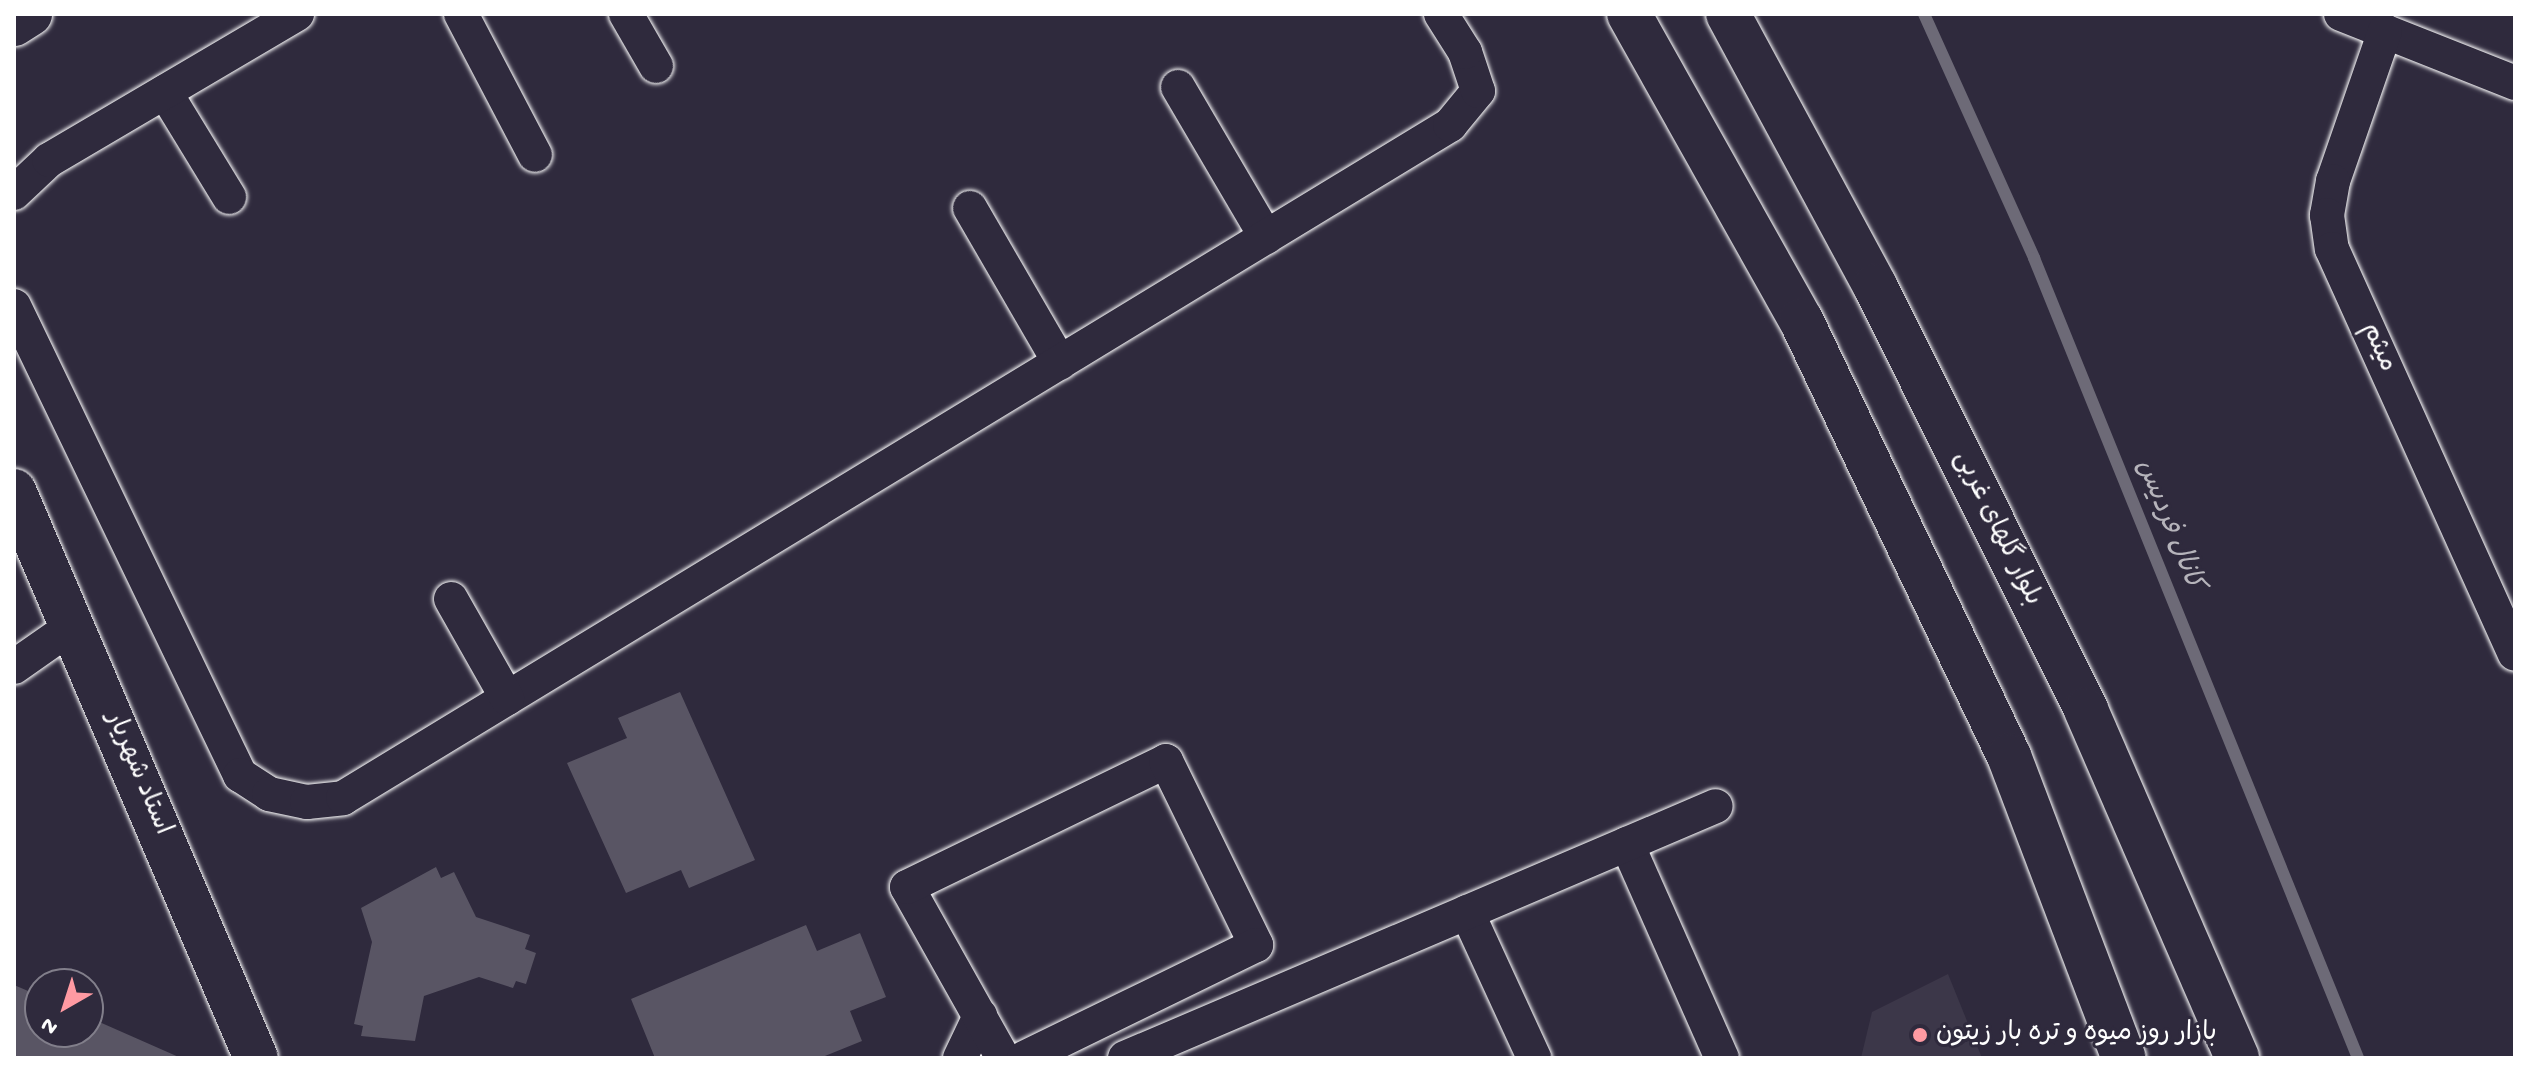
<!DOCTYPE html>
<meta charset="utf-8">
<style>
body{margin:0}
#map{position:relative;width:2529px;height:1072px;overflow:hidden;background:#2f2a3d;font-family:"Gochi Hand","Playpen Sans Arabic",sans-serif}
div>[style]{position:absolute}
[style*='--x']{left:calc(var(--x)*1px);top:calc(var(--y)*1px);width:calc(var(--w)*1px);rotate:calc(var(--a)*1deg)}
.built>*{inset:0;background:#3c3749}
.stream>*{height:12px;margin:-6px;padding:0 6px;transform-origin:6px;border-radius:6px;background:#6d6a77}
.building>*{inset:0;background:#595564}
.roads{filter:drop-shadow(0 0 2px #fff) drop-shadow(0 0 2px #fff)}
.street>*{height:34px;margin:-17px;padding:0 17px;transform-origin:17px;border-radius:17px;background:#2f2a3d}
.secondary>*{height:44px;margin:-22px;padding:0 22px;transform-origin:22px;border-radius:22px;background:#2f2a3d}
.dots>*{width:22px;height:22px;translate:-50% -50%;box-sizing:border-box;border:4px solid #2f2a3d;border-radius:50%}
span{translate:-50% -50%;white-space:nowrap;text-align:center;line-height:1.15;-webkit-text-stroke:6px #2f2a3d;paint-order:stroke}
.street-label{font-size:26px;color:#fff}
.poi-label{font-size:26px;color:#fff}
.left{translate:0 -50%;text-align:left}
.water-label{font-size:28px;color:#b6b4bb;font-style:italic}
.frame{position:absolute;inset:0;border:16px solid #fff;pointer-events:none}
.north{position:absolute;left:24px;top:968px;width:80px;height:80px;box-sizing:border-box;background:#2f2a3d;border:2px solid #827f8b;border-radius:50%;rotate:219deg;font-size:22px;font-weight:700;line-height:32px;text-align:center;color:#fff}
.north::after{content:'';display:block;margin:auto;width:28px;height:36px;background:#ff9aa2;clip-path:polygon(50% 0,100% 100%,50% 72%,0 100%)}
</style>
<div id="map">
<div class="built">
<i style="clip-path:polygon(1948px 974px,1982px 1058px,1861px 1058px,1872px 1012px)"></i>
</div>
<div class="stream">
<i style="--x:1924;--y:14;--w:268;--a:65.7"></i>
<i style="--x:2034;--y:258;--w:863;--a:67.95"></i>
</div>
<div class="building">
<i style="clip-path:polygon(680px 692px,755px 860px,689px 888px,681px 870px,626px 893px,567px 763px,627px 738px,618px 718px)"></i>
<i style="clip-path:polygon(436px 867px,441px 878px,454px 872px,476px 917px,530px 935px,525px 949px,536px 953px,526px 984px,516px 981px,513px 988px,479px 977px,424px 996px,415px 1041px,361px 1036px,363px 1026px,354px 1024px,372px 942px,361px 908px)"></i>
<i style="clip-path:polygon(806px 925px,817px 951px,860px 933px,886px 997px,850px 1011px,862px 1041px,820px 1058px,655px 1058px,631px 999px)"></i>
<i style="clip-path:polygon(14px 985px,40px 996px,40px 1032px,88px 1032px,88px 1017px,181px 1058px,14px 1058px)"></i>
</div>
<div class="roads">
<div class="street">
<i style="--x:461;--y:14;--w:159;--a:62.3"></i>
<i style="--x:626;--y:14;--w:60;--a:60"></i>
<i style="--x:2341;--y:14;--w:187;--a:21.6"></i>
<i style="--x:2385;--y:31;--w:159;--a:109.1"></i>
<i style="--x:2333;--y:181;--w:35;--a:100"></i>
<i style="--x:2327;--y:215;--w:34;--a:82"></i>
<i style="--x:2332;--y:249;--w:444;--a:65.7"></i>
<i style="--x:1178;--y:87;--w:174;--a:59.6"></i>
<i style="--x:165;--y:92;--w:123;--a:58.6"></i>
<i style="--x:14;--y:193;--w:48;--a:-43.3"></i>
<i style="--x:49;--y:160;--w:288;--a:-30.5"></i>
<i style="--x:970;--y:208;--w:179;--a:59.9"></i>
<i style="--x:14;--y:306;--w:521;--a:64.27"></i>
<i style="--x:240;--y:775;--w:35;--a:33"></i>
<i style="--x:269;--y:794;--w:39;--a:12"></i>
<i style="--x:307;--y:802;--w:36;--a:-6"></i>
<i style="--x:343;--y:798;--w:1296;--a:-31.3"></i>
<i style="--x:1450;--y:125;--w:44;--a:-50.5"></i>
<i style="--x:1478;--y:91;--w:41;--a:-108.4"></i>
<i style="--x:1465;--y:52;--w:45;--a:-122.3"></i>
<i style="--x:451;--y:599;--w:114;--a:60.5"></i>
<i style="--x:14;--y:667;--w:73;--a:-35"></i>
<i style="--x:1627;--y:844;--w:234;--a:66.1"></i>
<i style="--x:1467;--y:912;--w:161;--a:65.3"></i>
<i style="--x:960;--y:1058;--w:47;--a:-64.5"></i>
<i style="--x:1003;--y:1058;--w:196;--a:-119.3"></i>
<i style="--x:907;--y:887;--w:288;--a:-25.9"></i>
<i style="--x:1166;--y:761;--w:205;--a:63.9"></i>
<i style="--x:1256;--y:945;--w:258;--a:154"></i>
<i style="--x:1125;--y:1058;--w:642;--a:-23.09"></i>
</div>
<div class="secondary">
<i style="--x:1629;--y:14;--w:351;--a:60.7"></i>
<i style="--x:1801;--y:320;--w:483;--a:64.5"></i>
<i style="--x:2009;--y:756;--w:323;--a:69.2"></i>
<i style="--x:1728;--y:14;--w:309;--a:61.6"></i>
<i style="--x:1875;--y:286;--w:474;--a:63.5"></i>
<i style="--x:2086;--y:710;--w:379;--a:66.5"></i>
<i style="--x:14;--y:24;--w:19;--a:-32"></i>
<i style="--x:14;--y:491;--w:616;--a:66.89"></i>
</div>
</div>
<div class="dots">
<i style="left:1920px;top:1035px;background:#ff9aa2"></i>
</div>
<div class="street-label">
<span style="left:2377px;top:348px;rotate:66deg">میثم</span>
<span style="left:1996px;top:529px;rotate:64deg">بلوار گلهای غربی</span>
<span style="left:137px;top:774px;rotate:67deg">استاد شهریار</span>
</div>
<div class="poi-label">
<span class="left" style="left:1936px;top:1035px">بازار روز میوه و تره بار زیتون</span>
</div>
<div class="water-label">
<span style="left:2168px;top:525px;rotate:68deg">کانال فردیس</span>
</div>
<div class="frame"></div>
<div class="north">N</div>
</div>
